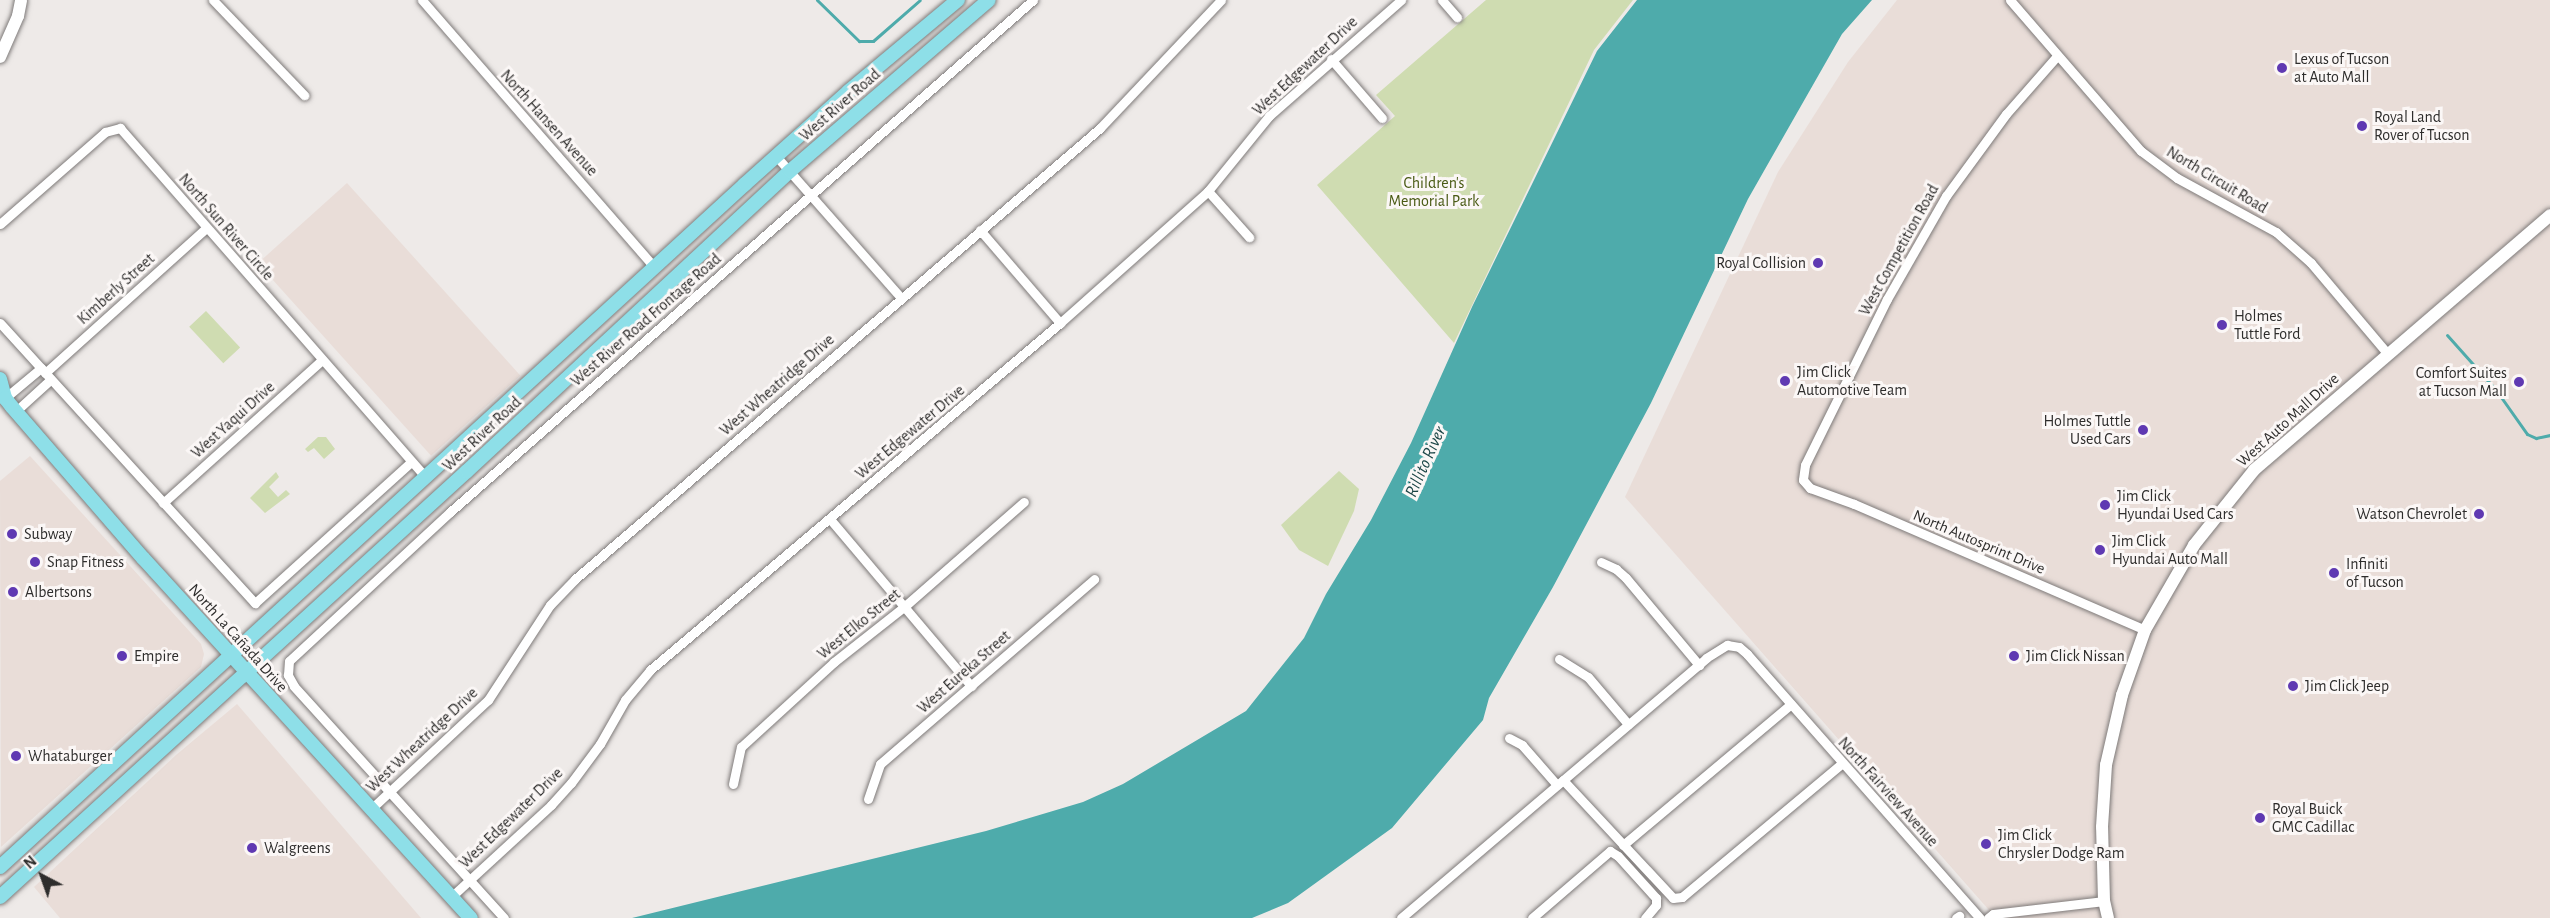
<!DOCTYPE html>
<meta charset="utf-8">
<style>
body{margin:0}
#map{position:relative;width:2550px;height:918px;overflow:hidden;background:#eeeae8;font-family:"Alegreya Sans",sans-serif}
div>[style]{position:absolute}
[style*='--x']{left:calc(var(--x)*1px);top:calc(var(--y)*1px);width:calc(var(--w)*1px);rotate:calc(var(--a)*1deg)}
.built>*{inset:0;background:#e9ddd8;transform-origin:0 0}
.green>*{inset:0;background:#cfdcb1;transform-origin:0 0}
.water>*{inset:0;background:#4eabab}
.stream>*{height:3px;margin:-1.5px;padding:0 1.5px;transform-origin:1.5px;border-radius:1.5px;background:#4eabab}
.roads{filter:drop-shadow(0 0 2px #7e7a79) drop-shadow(0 0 2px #7e7a79)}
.street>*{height:9px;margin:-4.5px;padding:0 4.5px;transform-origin:4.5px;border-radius:4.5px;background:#fff}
.secondary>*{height:12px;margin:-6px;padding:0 6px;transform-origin:6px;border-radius:6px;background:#fff}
.primary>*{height:14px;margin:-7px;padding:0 7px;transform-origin:7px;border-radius:7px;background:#8edfe8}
.dots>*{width:16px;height:16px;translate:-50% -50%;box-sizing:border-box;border:3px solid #fbf7f6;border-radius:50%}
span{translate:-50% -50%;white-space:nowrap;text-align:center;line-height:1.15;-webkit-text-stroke:6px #fbf7f6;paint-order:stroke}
.poi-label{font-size:16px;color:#2e2d2c}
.left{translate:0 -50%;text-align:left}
.right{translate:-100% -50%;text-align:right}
.street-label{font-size:16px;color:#2e2d2c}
.park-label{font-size:16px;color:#495a14}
.water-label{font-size:18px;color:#1b4546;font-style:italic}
.north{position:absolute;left:12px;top:846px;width:60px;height:60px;-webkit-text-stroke:4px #fbf7f6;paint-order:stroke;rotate:319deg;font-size:16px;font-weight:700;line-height:24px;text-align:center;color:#2e2d2c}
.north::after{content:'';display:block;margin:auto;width:21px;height:27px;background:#2e2d2c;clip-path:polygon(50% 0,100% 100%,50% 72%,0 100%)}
</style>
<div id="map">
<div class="built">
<i style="clip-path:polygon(1897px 0,2550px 0,2550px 918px,1996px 918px,1625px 497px,1778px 172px,1848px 62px)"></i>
<i style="left:347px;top:183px;width:259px;height:120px;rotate:48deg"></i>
<i style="clip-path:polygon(30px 456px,201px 644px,204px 654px,201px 667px,1px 847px,0 481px)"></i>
<i style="clip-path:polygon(237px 704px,421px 918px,60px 918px,34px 887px,176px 755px)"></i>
</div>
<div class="green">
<i style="clip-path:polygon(1486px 0,1633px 0,1594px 50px,1454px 343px,1317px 185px,1395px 116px,1376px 95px)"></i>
<i style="left:206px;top:311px;width:50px;height:23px;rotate:47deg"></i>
<i style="clip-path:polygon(318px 437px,326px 437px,335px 449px,324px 459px,314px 448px,308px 452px,305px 449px)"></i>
<i style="clip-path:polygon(1339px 471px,1359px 489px,1354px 511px,1328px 566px,1299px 550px,1281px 525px)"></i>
<i style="clip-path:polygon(276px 472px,279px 477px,269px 487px,278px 497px,286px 490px,290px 494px,265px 513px,250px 498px)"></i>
</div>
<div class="water">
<i style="clip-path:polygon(1637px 0,1872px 0,1842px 34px,1748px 199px,1651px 403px,1553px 587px,1489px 698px,1483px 720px,1392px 828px,1288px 903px,1252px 918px,632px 918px,986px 831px,1083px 802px,1123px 784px,1246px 711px,1304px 638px,1326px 594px,1371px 520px,1411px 443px,1472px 307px,1597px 51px)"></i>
</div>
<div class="stream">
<i style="--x:817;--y:0;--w:59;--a:44.3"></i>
<i style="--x:859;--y:41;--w:14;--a:0"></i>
<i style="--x:873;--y:41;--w:62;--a:-41.1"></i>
<i style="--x:2447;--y:335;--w:74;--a:48.3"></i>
<i style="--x:2496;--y:390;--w:54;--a:54.8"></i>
<i style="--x:2527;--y:434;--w:10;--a:24"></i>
<i style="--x:2536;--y:438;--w:14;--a:-12"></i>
</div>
<div class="roads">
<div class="street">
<i style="--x:213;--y:0;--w:132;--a:46.2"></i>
<i style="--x:422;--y:0;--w:354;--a:49"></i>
<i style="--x:1442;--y:0;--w:23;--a:49"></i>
<i style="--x:2010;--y:0;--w:200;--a:49.1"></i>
<i style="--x:2141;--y:151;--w:45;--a:36.9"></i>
<i style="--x:2177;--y:178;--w:113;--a:28.6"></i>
<i style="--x:2276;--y:232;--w:47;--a:41.5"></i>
<i style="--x:2311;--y:263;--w:119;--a:49.8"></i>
<i style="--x:2057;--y:56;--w:77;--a:131.3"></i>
<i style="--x:2006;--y:114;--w:102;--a:126.2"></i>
<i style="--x:1946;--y:196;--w:119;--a:119.8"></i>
<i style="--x:1887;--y:299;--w:185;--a:116.3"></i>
<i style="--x:1805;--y:465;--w:15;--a:98"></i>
<i style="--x:1803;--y:480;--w:11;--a:49"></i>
<i style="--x:1810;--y:488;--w:47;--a:20"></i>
<i style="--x:1854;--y:504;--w:317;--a:23.4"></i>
<i style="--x:1331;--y:59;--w:78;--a:49.2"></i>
<i style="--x:776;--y:156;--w:189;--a:48.6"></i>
<i style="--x:1208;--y:191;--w:62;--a:48.3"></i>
<i style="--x:0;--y:224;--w:140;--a:-41.2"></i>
<i style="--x:105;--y:132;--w:16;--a:-15"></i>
<i style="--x:120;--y:128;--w:465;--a:48.8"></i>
<i style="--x:980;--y:230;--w:123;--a:49.3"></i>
<i style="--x:0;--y:323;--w:379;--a:47.7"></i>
<i style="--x:255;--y:603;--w:210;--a:-42.1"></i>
<i style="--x:45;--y:373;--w:217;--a:-42"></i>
<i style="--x:5;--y:398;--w:47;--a:-39.8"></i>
<i style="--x:16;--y:411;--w:47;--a:-42.4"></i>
<i style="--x:163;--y:503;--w:214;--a:-42"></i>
<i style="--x:830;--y:519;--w:219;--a:49.8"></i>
<i style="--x:1601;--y:562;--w:17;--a:25"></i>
<i style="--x:1616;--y:569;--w:13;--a:42"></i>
<i style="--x:1626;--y:578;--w:114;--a:50"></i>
<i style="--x:1559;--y:659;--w:34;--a:32"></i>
<i style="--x:1588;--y:677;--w:62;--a:49.6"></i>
<i style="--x:1509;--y:738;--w:15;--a:28"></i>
<i style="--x:1522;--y:745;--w:53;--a:48.8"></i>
<i style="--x:1563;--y:780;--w:161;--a:47"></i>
<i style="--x:1673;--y:898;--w:9;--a:-6"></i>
<i style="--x:1682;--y:897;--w:209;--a:-39.9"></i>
<i style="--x:733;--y:784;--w:38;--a:-78"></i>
<i style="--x:741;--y:747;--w:126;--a:-42.4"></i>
<i style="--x:834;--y:662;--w:90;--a:-38.3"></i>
<i style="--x:905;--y:606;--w:158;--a:-41.2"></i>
<i style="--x:868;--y:799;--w:37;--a:-71"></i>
<i style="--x:880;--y:764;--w:283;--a:-40.8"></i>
<i style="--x:371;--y:809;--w:160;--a:-43"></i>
<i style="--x:488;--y:700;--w:113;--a:-56.9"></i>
<i style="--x:550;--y:605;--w:36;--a:-46"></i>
<i style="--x:575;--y:579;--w:692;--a:-40.66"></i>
<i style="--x:1100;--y:128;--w:176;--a:-46.6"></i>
<i style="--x:1623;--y:845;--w:219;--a:-40"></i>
<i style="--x:451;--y:897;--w:136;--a:-42.6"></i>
<i style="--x:551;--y:805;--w:30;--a:-48"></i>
<i style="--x:571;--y:783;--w:49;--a:-53.4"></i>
<i style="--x:600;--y:744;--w:51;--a:-60.4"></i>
<i style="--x:625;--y:700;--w:39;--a:-50"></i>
<i style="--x:650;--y:670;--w:537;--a:-40.24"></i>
<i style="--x:1060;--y:323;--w:198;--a:-41.7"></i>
<i style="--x:1208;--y:191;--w:97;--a:-50.9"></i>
<i style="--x:1269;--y:116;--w:176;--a:-41.3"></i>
<i style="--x:504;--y:918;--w:313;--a:-132.2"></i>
<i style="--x:294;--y:686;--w:13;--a:-119"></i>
<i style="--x:288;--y:675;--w:14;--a:-86"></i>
<i style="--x:289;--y:661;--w:219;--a:-42.8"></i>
<i style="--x:450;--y:512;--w:776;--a:-41.29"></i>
<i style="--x:1401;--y:918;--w:401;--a:-40.4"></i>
<i style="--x:1706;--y:658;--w:25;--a:-32"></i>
<i style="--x:1727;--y:645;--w:12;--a:9"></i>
<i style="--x:1739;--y:647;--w:11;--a:41"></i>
<i style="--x:1747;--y:654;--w:352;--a:48.6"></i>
<i style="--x:1532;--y:918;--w:103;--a:-40.7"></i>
<i style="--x:1610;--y:851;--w:9;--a:32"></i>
<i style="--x:1618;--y:856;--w:57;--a:47.9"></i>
<i style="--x:1656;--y:898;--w:7;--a:90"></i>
<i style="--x:1656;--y:905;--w:17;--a:130"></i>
<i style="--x:1956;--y:918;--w:4;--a:-34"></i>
<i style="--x:1988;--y:918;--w:6;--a:-39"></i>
<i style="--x:1993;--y:914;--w:112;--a:-6.7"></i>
</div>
<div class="secondary">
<i style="--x:0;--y:57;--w:45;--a:-66.3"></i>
<i style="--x:18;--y:16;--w:16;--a:-79"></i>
<i style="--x:2108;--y:918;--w:17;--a:-103"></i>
<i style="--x:2104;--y:901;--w:74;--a:-91.5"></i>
<i style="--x:2102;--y:827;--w:62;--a:-86.3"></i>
<i style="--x:2106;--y:765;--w:72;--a:-77.1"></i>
<i style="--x:2122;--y:695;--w:69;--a:-70.5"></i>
<i style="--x:2145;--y:630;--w:98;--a:-60"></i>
<i style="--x:2194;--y:545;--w:96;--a:-51.3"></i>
<i style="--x:2254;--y:470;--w:391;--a:-40.7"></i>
</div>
<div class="primary">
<i style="--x:0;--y:379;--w:20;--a:75"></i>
<i style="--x:5;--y:398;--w:11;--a:52"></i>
<i style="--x:12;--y:407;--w:200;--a:49.1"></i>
<i style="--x:143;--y:558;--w:487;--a:47.7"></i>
<i style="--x:0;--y:867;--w:1011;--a:-42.51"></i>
<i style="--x:745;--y:184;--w:140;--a:-41.8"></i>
<i style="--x:849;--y:91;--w:142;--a:-39.9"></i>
<i style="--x:0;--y:897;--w:632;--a:-42.37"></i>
<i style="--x:467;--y:471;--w:441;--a:-42.9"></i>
<i style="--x:790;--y:171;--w:262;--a:-40.7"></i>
</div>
</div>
<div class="dots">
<i style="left:2282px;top:68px;background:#5f39b2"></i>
<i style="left:2362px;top:126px;background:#5f39b2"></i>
<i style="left:1818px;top:263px;background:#5f39b2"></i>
<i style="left:2222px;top:325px;background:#5f39b2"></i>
<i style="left:1785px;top:381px;background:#5f39b2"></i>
<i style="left:2519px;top:382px;background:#5f39b2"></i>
<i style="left:2143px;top:430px;background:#5f39b2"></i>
<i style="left:2105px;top:505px;background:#5f39b2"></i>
<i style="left:2479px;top:514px;background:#5f39b2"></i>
<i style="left:12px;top:534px;background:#5f39b2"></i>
<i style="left:2100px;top:550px;background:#5f39b2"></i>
<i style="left:35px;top:562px;background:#5f39b2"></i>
<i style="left:2334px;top:573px;background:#5f39b2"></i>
<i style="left:13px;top:592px;background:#5f39b2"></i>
<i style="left:122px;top:656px;background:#5f39b2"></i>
<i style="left:2014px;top:656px;background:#5f39b2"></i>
<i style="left:2293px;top:686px;background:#5f39b2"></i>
<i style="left:16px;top:756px;background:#5f39b2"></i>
<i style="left:2260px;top:818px;background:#5f39b2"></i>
<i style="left:1986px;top:844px;background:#5f39b2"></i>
<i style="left:252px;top:848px;background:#5f39b2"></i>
</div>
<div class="poi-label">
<span class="left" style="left:2294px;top:68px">Lexus of Tucson<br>at Auto Mall</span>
<span class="left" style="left:2374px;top:126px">Royal Land<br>Rover of Tucson</span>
<span class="right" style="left:1806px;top:263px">Royal Collision</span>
<span class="left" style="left:2234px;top:325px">Holmes<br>Tuttle Ford</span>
<span class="left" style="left:1797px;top:381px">Jim Click<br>Automotive Team</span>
<span class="right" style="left:2507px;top:382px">Comfort Suites<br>at Tucson Mall</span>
<span class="right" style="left:2131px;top:430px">Holmes Tuttle<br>Used Cars</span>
<span class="left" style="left:2117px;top:505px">Jim Click<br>Hyundai Used Cars</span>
<span class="right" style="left:2467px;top:514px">Watson Chevrolet</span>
<span class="left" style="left:24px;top:534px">Subway</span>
<span class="left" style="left:2112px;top:550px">Jim Click<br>Hyundai Auto Mall</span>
<span class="left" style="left:47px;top:562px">Snap Fitness</span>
<span class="left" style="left:2346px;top:573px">Infiniti<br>of Tucson</span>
<span class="left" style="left:25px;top:592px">Albertsons</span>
<span class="left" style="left:134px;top:656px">Empire</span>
<span class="left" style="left:2026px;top:656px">Jim Click Nissan</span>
<span class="left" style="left:2305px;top:686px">Jim Click Jeep</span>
<span class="left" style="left:28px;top:756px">Whataburger</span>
<span class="left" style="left:2272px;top:818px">Royal Buick<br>GMC Cadillac</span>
<span class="left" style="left:1998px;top:844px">Jim Click<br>Chrysler Dodge Ram</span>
<span class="left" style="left:264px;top:848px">Walgreens</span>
</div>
<div class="street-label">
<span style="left:1305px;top:66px;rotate:-43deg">West Edgewater Drive</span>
<span style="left:840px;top:105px;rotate:-41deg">West River Road</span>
<span style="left:549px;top:123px;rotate:48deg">North Hansen Avenue</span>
<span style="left:2217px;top:180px;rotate:31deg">North Circuit Road</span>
<span style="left:226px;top:227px;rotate:49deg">North Sun River Circle</span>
<span style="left:1899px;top:250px;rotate:-61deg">West Competition Road</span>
<span style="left:116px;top:289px;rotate:-42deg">Kimberly Street</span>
<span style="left:646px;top:320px;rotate:-41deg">West River Road Frontage Road</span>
<span style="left:777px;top:385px;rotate:-41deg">West Wheatridge Drive</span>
<span style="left:233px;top:420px;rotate:-42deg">West Yaqui Drive</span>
<span style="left:2288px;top:420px;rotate:-42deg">West Auto Mall Drive</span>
<span style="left:910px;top:432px;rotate:-40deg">West Edgewater Drive</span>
<span style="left:482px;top:434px;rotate:-43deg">West River Road</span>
<span style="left:1979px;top:542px;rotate:23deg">North Autosprint Drive</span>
<span style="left:859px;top:624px;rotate:-39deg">West Elko Street</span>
<span style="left:238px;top:638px;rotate:48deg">North La Cañada Drive</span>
<span style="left:964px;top:672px;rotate:-41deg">West Eureka Street</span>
<span style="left:422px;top:740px;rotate:-43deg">West Wheatridge Drive</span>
<span style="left:1888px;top:792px;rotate:48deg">North Fairview Avenue</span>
<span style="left:511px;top:818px;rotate:-44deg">West Edgewater Drive</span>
</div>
<div class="park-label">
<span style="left:1434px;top:192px">Children's<br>Memorial Park</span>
</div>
<div class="water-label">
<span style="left:1426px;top:462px;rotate:-66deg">Rillito River</span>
</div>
<div class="north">N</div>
</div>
